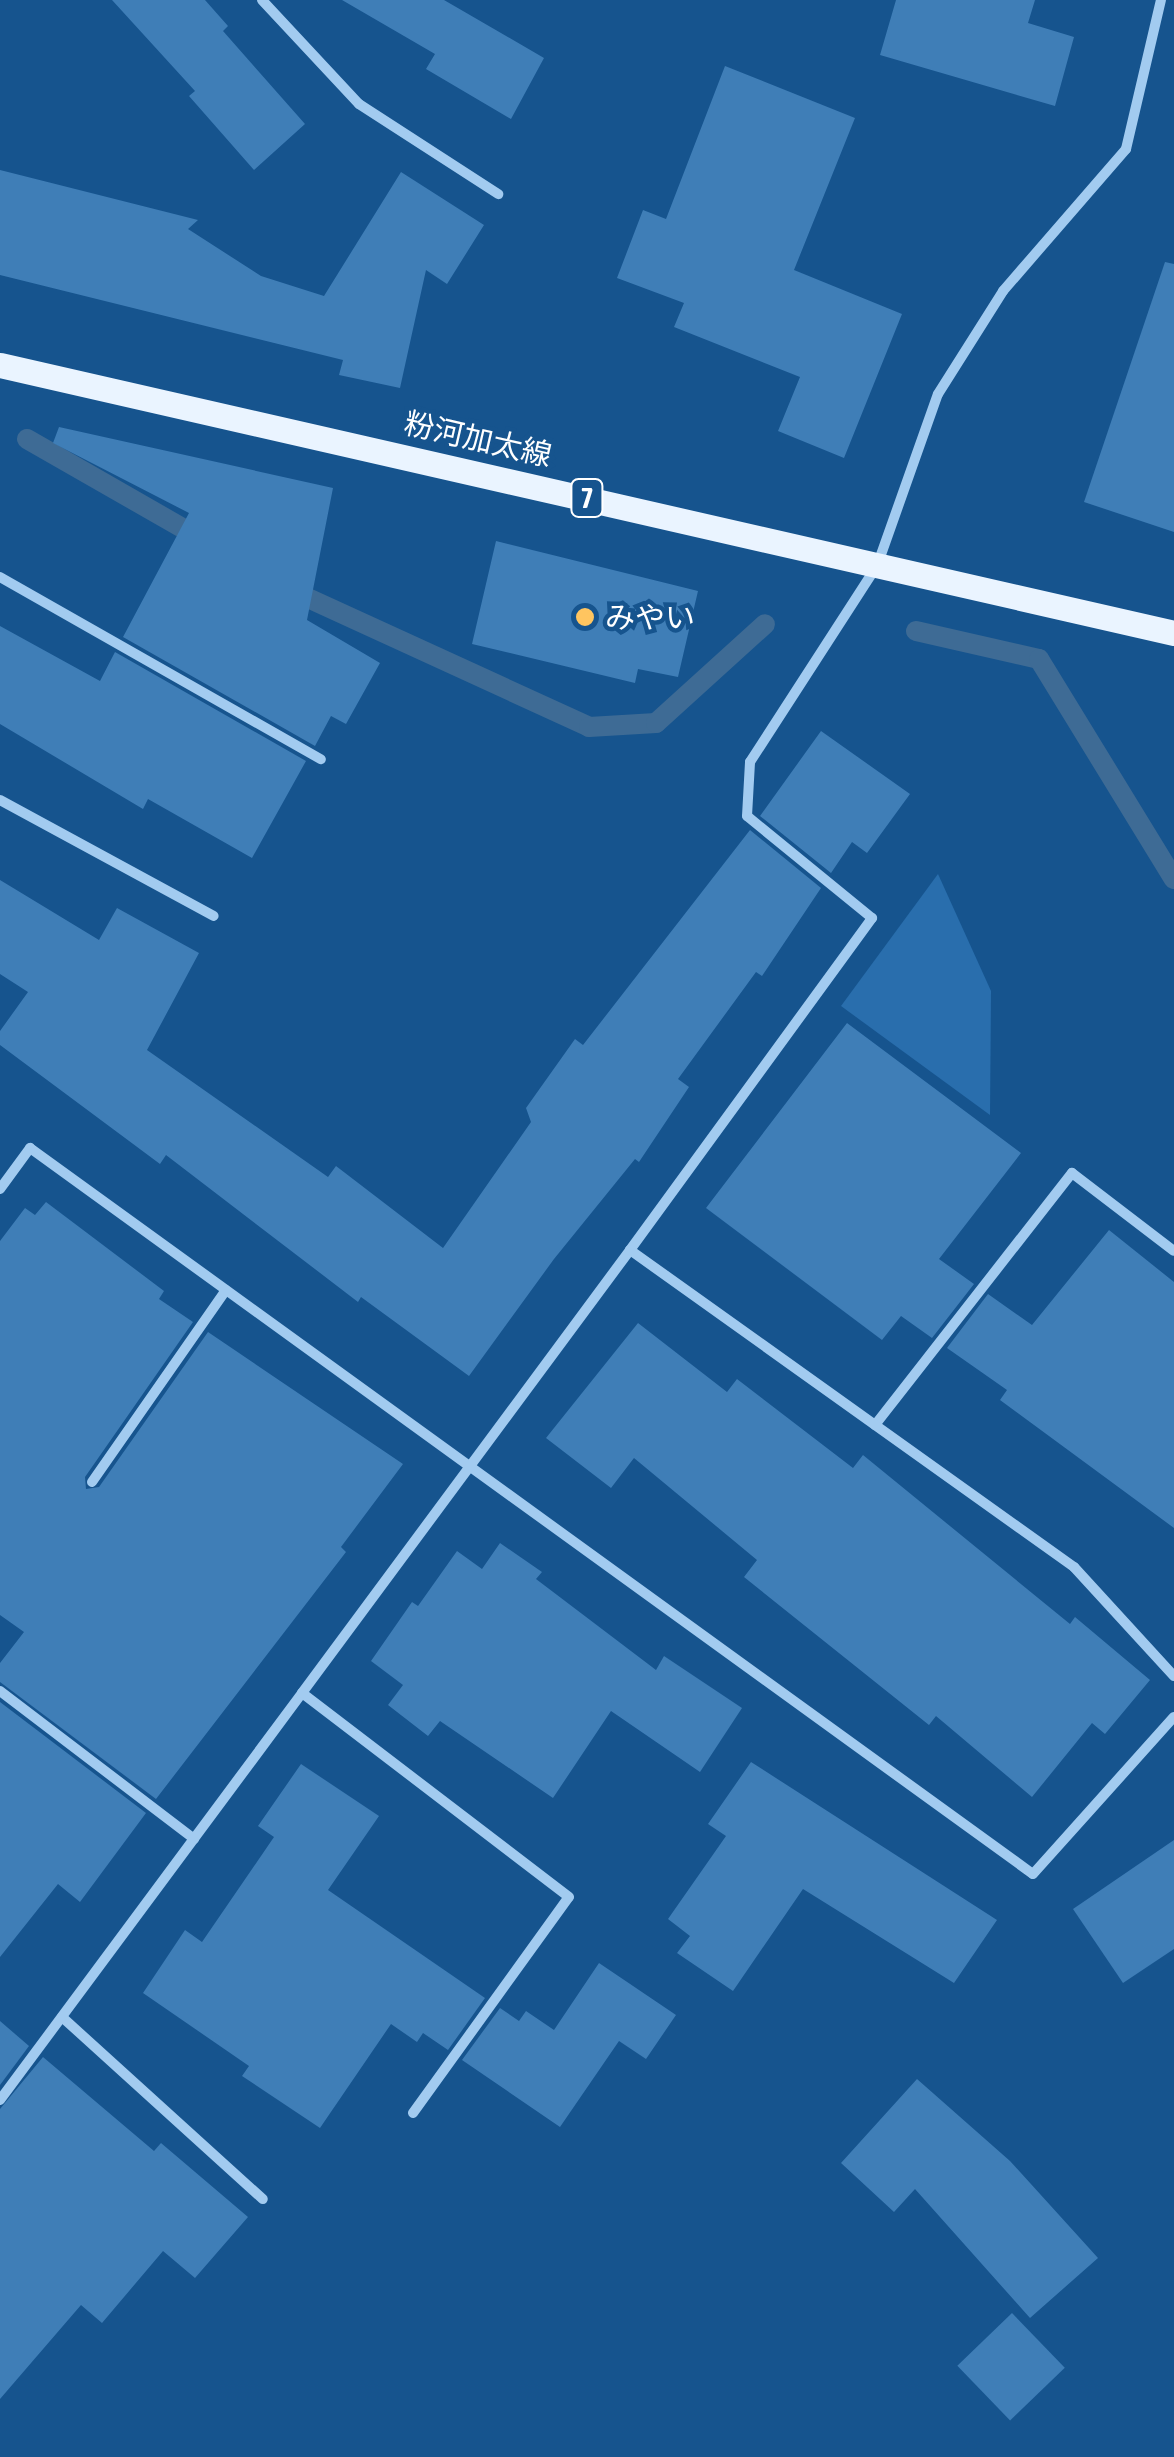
<!DOCTYPE html>
<meta charset="utf-8">
<style>
body{margin:0}
#map{position:relative;width:1174px;height:2457px;overflow:hidden;background:#16548e;font-family:"Asap Condensed","Noto Sans JP",sans-serif}
div>[style]{position:absolute}
[style*='--x']{left:calc(var(--x)*1px);top:calc(var(--y)*1px);width:calc(var(--w)*1px);rotate:calc(var(--a)*1deg)}
.green>*{inset:0;background:#296ead}
.stream>*{height:20px;margin:-10px;padding:0 10px;transform-origin:10px;border-radius:10px;background:#3e6b95}
.building>*{inset:0;background:#3f7eb7;transform-origin:0 0}
.minor>*{height:10px;margin:-5px;padding:0 5px;transform-origin:5px;border-radius:5px;background:#a2cbf0}
.primary>*{height:25px;margin:-12.5px;padding:0 12.5px;transform-origin:12.5px;border-radius:12.5px;background:#eaf4ff}
.dots>*{width:28px;height:28px;translate:-50% -50%;box-sizing:border-box;border:5px solid #16548e;border-radius:50%}
span{translate:-50% -50%;white-space:nowrap;text-align:center;line-height:1.15;-webkit-text-stroke:9px #16548e;paint-order:stroke}
.shield-label span{padding:2px 8px;background:#16548e;border:2px solid;border-radius:8px;-webkit-text-stroke-width:0}
.shield-label{font-size:28px;color:#fff;font-weight:700}
.street-label{font-size:30px;color:#fff}
.poi-label{font-size:30px;color:#fff}
.left{translate:0 -50%;text-align:left}
</style>
<div id="map">
<div class="green">
<i style="clip-path:polygon(938px 874px,991px 991px,990px 1115px,841px 1006px)"></i>
</div>
<div class="stream">
<i style="--x:27;--y:439;--w:205;--a:29.8"></i>
<i style="--x:286;--y:588;--w:333;--a:24.6"></i>
<i style="--x:589;--y:727;--w:67;--a:-3.4"></i>
<i style="--x:656;--y:723;--w:147;--a:-42.2"></i>
<i style="--x:916;--y:631;--w:126;--a:12.8"></i>
<i style="--x:1039;--y:659;--w:258;--a:58.5"></i>
</div>
<div class="building">
<i style="clip-path:polygon(112px 0,205px 0,228px 26px,223px 31px,305px 124px,254px 170px,189px 96px,195px 91px)"></i>
<i style="clip-path:polygon(342px 0,444px 0,544px 58px,511px 119px,426px 69px,435px 54px)"></i>
<i style="clip-path:polygon(896px 0,1035px 0,1028px 23px,1074px 37px,1055px 106px,880px 55px)"></i>
<i style="clip-path:polygon(725px 66px,855px 118px,794px 270px,902px 314px,844px 458px,778px 431px,800px 377px,674px 327px,684px 303px,617px 278px,643px 210px,666px 219px)"></i>
<i style="clip-path:polygon(0 170px,198px 220px,188px 229px,261px 276px,324px 296px,401px 172px,484px 225px,447px 284px,426px 270px,400px 388px,339px 375px,343px 360px,0 275px)"></i>
<i style="clip-path:polygon(1165px 262px,1174px 264px,1174px 532px,1084px 502px)"></i>
<i style="clip-path:polygon(59px 427px,333px 488px,307px 620px,380px 663px,346px 724px,331px 716px,315px 746px,123px 637px,189px 513px,53px 443px)"></i>
<i style="clip-path:polygon(496px 541px,698px 591px,678px 677px,638px 669px,635px 683px,472px 644px)"></i>
<i style="clip-path:polygon(0 626px,100px 681px,115px 652px,306px 761px,252px 858px,148px 799px,143px 809px,0 724px)"></i>
<i style="clip-path:polygon(821px 731px,910px 794px,867px 853px,852px 842px,831px 873px,760px 816px)"></i>
<i style="clip-path:polygon(750px 830px,821px 888px,762px 976px,756px 972px,678px 1079px,689px 1087px,639px 1162px,635px 1159px,554px 1259px,469px 1376px,361px 1297px,358px 1302px,166px 1155px,160px 1164px,0 1045px,0 1031px,28px 992px,0 974px,0 880px,99px 940px,117px 908px,199px 953px,147px 1050px,328px 1177px,336px 1166px,443px 1248px,531px 1122px,526px 1108px,575px 1039px,583px 1045px)"></i>
<i style="clip-path:polygon(847px 1023px,1021px 1153px,939px 1259px,974px 1284px,932px 1338px,901px 1316px,882px 1340px,706px 1208px)"></i>
<i style="clip-path:polygon(46px 1202px,164px 1291px,159px 1299px,193px 1322px,85px 1477px,86px 1489px,99px 1487px,208px 1332px,403px 1464px,341px 1547px,346px 1552px,156px 1799px,0 1682px,0 1663px,24px 1632px,0 1615px,0 1241px,25px 1208px,35px 1215px)"></i>
<i style="clip-path:polygon(1109px 1230px,1174px 1282px,1174px 1528px,1000px 1400px,1007px 1390px,947px 1348px,988px 1294px,1032px 1325px)"></i>
<i style="clip-path:polygon(638px 1323px,727px 1392px,737px 1379px,853px 1468px,863px 1455px,1070px 1624px,1075px 1617px,1150px 1680px,1105px 1734px,1092px 1723px,1032px 1797px,936px 1716px,929px 1725px,744px 1577px,757px 1560px,634px 1458px,611px 1488px,546px 1438px)"></i>
<i style="clip-path:polygon(500px 1543px,542px 1572px,536px 1579px,656px 1670px,664px 1656px,742px 1708px,700px 1772px,611px 1711px,553px 1798px,440px 1721px,428px 1736px,388px 1705px,403px 1685px,371px 1661px,412px 1602px,418px 1606px,457px 1551px,482px 1569px)"></i>
<i style="clip-path:polygon(0 1702px,146px 1813px,80px 1902px,58px 1884px,0 1957px)"></i>
<i style="clip-path:polygon(751px 1762px,997px 1920px,954px 1983px,803px 1889px,733px 1991px,677px 1953px,690px 1936px,668px 1919px,726px 1836px,708px 1824px)"></i>
<i style="clip-path:polygon(301px 1764px,379px 1816px,328px 1890px,485px 1998px,448px 2050px,423px 2033px,417px 2042px,391px 2024px,320px 2128px,242px 2076px,249px 2066px,143px 1993px,185px 1930px,202px 1942px,274px 1837px,258px 1826px)"></i>
<i style="clip-path:polygon(1174px 1840px,1174px 1949px,1123px 1983px,1073px 1909px)"></i>
<i style="clip-path:polygon(599px 1963px,676px 2015px,646px 2059px,619px 2041px,560px 2127px,462px 2060px,500px 2008px,519px 2021px,526px 2011px,554px 2030px)"></i>
<i style="clip-path:polygon(0 2021px,29px 2046px,0 2085px)"></i>
<i style="clip-path:polygon(43px 2057px,154px 2151px,161px 2143px,248px 2217px,195px 2278px,163px 2251px,102px 2323px,81px 2305px,0 2399px,0 2109px)"></i>
<i style="clip-path:polygon(917px 2079px,1010px 2161px,1098px 2258px,1030px 2318px,915px 2189px,894px 2212px,841px 2163px)"></i>
<i style="left:1012px;top:2313px;width:76px;height:76px;rotate:46deg"></i>
</div>
<div class="minor">
<i style="--x:262;--y:0;--w:142;--a:47"></i>
<i style="--x:359;--y:104;--w:166;--a:32.9"></i>
<i style="--x:0;--y:577;--w:369;--a:29.6"></i>
<i style="--x:0;--y:800;--w:243;--a:28.5"></i>
<i style="--x:0;--y:1189;--w:51;--a:-53.8"></i>
<i style="--x:30;--y:1148;--w:1238;--a:35.9"></i>
<i style="--x:1033;--y:1874;--w:211;--a:-48.1"></i>
<i style="--x:630;--y:1250;--w:411;--a:-53.9"></i>
<i style="--x:872;--y:918;--w:161;--a:-140.8"></i>
<i style="--x:747;--y:816;--w:54;--a:-86.8"></i>
<i style="--x:750;--y:762;--w:234;--a:-57.1"></i>
<i style="--x:877;--y:566;--w:182;--a:-70.5"></i>
<i style="--x:938;--y:394;--w:122;--a:-57.7"></i>
<i style="--x:1003;--y:291;--w:188;--a:-49.1"></i>
<i style="--x:1126;--y:149;--w:153;--a:-76.8"></i>
<i style="--x:875;--y:1425;--w:320;--a:-52"></i>
<i style="--x:1072;--y:1173;--w:128;--a:37.4"></i>
<i style="--x:92;--y:1482;--w:234;--a:-55.1"></i>
<i style="--x:0;--y:1691;--w:244;--a:37.3"></i>
<i style="--x:62;--y:2017;--w:271;--a:42.2"></i>
<i style="--x:0;--y:2100;--w:507;--a:-53.42"></i>
<i style="--x:413;--y:2113;--w:266;--a:-54.2"></i>
<i style="--x:569;--y:1897;--w:336;--a:-142.6"></i>
<i style="--x:302;--y:1693;--w:551;--a:-53.48"></i>
<i style="--x:630;--y:1250;--w:546;--a:35.53"></i>
<i style="--x:1074;--y:1567;--w:148;--a:47.5"></i>
</div>
<div class="primary">
<i style="--x:0;--y:365;--w:1204;--a:12.86"></i>
</div>
<div class="dots">
<i style="left:585px;top:617px;background:#ffc560"></i>
</div>
<div class="shield-label">
<span style="left:587px;top:498px">7</span>
</div>
<div class="street-label">
<span style="left:478px;top:439px;rotate:13deg">粉河加太線</span>
</div>
<div class="poi-label">
<span class="left" style="left:605px;top:617px">みやい</span>
</div>
</div>
